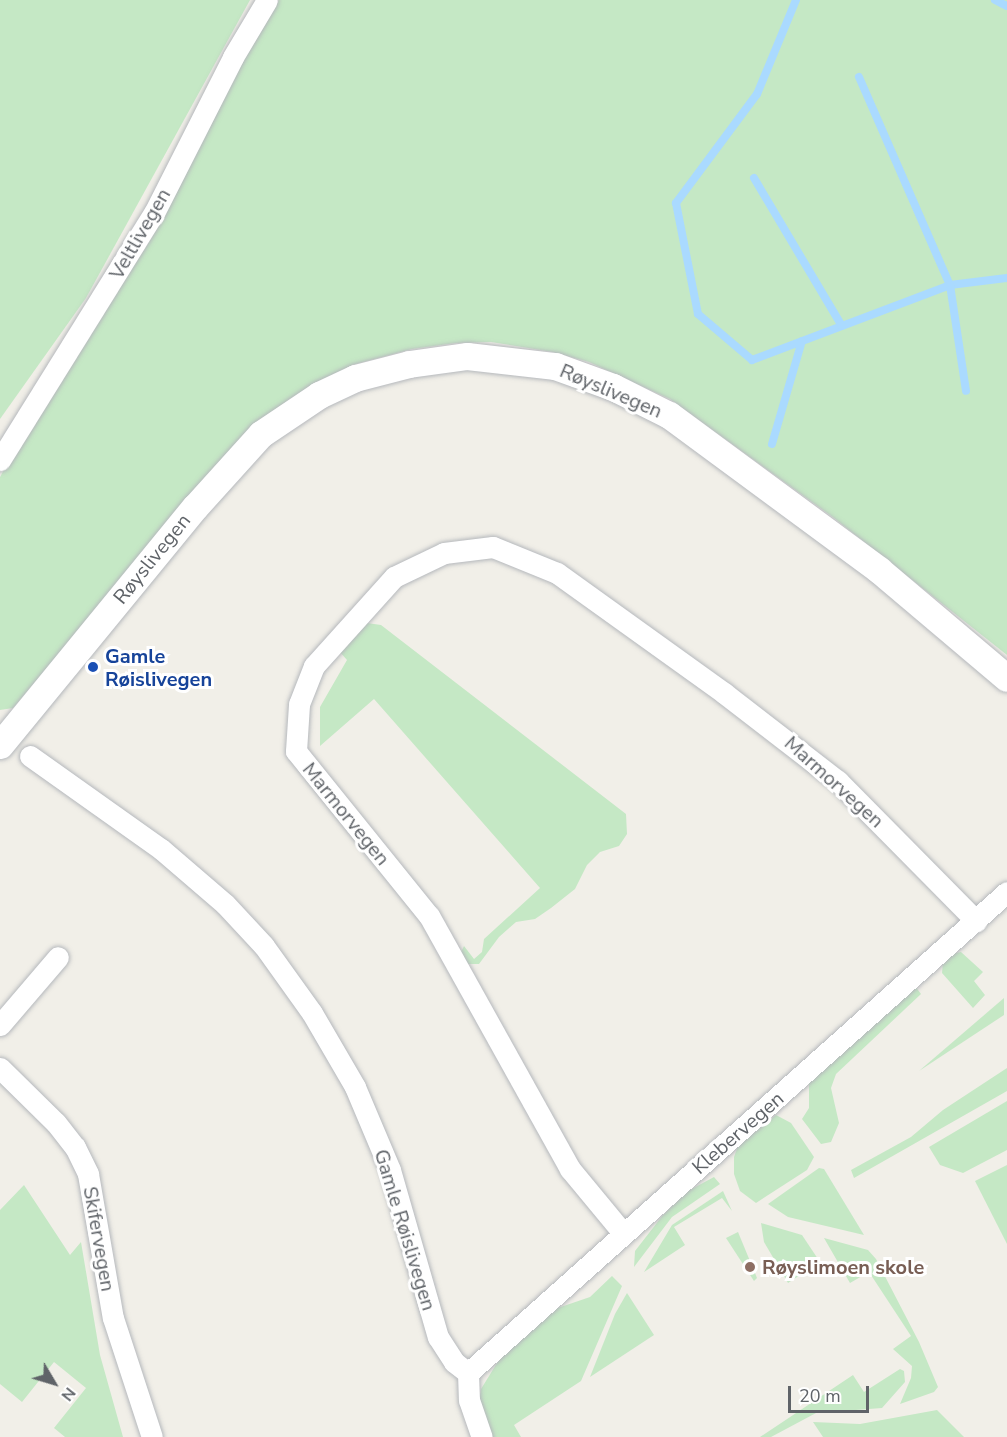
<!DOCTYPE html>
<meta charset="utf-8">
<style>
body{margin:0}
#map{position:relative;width:1007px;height:1437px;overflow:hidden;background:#f1efe8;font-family:"Nunito Sans",sans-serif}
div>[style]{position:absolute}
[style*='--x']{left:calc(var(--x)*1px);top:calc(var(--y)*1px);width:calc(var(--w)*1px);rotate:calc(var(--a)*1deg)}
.green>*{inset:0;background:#c5e8c5}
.stream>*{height:8px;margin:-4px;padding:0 4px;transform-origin:4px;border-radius:4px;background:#aadaff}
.roads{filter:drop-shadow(0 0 2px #b5b8bc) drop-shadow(0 0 2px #b5b8bc)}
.minor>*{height:21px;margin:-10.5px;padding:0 10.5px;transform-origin:10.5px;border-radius:10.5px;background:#fff}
.tertiary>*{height:27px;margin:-13.5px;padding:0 13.5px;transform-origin:13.5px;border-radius:13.5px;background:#fff}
.dots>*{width:16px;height:16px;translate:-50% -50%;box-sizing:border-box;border:3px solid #fff;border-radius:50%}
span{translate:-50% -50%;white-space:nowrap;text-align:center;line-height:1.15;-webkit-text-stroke:6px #fff;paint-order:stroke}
.street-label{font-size:20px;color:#5f6368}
.transit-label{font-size:20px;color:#164399;font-weight:700}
.left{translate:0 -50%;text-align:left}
.education-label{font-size:20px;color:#785e54;font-weight:700}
.north{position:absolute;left:24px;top:1353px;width:60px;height:60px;-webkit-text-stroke:4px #fff;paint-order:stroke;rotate:128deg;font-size:16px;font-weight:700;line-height:24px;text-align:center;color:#5f6368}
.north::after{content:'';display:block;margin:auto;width:21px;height:27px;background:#5f6368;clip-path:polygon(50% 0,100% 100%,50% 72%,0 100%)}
.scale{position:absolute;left:788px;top:1386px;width:81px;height:27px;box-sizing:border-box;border:3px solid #5f6368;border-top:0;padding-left:8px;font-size:18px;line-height:21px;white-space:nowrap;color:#5f6368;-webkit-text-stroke:4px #fff;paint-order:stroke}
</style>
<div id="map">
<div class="green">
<i style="clip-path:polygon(0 0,250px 0,86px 298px,0 419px)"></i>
<i style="clip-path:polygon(279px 0,1007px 0,1007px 655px,834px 518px,670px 399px,589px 362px,553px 352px,491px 342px,456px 343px,412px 349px,352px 365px,118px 584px,13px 708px,0 710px,0 477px,27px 428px,151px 239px,216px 107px)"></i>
<i style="clip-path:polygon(367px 623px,381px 625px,626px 814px,627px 834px,619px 846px,600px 852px,587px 865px,575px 889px,551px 908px,535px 919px,516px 922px,499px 937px,479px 964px,466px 964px,461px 952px,464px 946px,474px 959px,482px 952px,484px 939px,540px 888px,374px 699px,320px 746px,320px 707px,347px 660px,339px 651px)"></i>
<i style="clip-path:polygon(961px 952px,983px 972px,974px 981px,985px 995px,973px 1008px,942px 973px,943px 962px,950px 954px)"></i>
<i style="clip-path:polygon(915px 986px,921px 994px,836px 1074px,831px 1088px,839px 1123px,831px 1142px,821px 1144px,802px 1119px,809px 1108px,809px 1082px)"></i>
<i style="clip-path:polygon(1004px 998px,1004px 1015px,919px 1071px)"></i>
<i style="clip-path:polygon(1007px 1068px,1007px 1091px,854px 1178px,851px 1170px,911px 1137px,943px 1110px)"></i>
<i style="clip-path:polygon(1007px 1101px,1007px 1150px,963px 1173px,940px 1165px,929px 1147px)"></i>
<i style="clip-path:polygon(776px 1115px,791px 1123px,814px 1157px,807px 1170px,756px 1203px,740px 1191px,734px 1174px,734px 1157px,738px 1146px)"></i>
<i style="clip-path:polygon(1007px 1165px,1007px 1244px,975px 1181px)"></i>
<i style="clip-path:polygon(819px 1168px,824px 1169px,864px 1235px,788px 1217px,768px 1204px)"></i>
<i style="clip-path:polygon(714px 1177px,720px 1184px,672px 1217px,634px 1267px,635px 1251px,663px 1215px,688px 1191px)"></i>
<i style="clip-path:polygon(24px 1185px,70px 1255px,81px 1242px,100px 1355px,123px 1437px,65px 1437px,54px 1428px,86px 1388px,54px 1362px,22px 1402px,0 1384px,0 1210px)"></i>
<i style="clip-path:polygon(723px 1191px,732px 1211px,722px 1198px,674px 1227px,685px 1245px,644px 1272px,672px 1225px)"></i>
<i style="clip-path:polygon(761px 1223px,802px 1235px,820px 1262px,788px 1283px,764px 1242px)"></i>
<i style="clip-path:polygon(738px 1232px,757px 1278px,754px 1281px,726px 1238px)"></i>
<i style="clip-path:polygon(824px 1238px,868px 1250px,876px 1259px,919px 1342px,938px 1387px,934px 1392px,900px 1404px,911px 1378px,912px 1366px,893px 1349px,911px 1336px,869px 1272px,850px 1283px)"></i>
<i style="clip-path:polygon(612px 1276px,622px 1286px,581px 1381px,514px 1425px,521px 1437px,486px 1437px,479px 1402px,481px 1389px,502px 1355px,552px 1310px,590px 1297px)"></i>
<i style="clip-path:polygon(627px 1293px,654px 1335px,590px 1377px,615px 1314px)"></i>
<i style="clip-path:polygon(900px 1369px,904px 1371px,905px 1382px,882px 1408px,816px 1413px,771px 1437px,760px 1437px,853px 1375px,864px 1392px)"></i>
<i style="clip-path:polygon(937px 1410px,964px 1437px,823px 1437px,813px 1422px,860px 1424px)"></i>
</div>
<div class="stream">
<i style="--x:796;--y:0;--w:102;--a:112.5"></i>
<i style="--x:757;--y:94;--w:136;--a:126.6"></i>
<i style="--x:676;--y:203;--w:113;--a:78.8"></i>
<i style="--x:698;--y:314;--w:71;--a:40.4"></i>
<i style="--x:752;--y:360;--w:212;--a:-20.7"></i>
<i style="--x:950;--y:285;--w:57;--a:-7"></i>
<i style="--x:995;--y:0;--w:13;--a:27"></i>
<i style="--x:859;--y:77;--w:227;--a:66.4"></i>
<i style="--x:950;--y:285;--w:107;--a:81.4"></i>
<i style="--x:754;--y:178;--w:172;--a:59.3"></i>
<i style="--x:772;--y:444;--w:107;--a:-73.8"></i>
</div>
<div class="roads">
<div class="minor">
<i style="--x:0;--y:460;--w:291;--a:-58.1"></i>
<i style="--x:154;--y:213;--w:175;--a:-63.1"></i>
<i style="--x:233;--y:57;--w:66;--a:-59.2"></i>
<i style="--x:30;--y:756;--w:161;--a:35.4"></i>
<i style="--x:161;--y:849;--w:84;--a:40.7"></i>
<i style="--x:225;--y:904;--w:57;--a:47.1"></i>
<i style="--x:264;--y:946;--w:82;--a:54.4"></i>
<i style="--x:312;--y:1013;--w:86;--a:59.8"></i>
<i style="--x:355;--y:1087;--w:90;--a:67.1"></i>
<i style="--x:390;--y:1170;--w:174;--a:74"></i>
<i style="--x:438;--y:1337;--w:30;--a:57"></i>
<i style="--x:454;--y:1362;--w:18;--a:38"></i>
<i style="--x:468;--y:1373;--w:27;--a:88"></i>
<i style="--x:469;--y:1400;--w:39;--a:71"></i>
<i style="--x:0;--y:1025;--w:89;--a:-49.5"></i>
<i style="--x:0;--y:1068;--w:78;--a:44.5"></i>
<i style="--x:56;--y:1123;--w:31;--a:52"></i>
<i style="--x:75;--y:1147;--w:30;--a:64"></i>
<i style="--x:88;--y:1174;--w:146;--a:80.2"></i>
<i style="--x:113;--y:1318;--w:125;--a:71.9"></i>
<i style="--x:623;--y:1233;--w:83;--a:-129.6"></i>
<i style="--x:570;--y:1169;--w:290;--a:-119.1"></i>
<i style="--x:429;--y:916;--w:212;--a:-128.9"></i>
<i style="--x:296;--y:751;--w:47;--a:-86.3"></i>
<i style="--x:299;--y:704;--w:41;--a:-68.5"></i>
<i style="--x:314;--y:666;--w:120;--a:-48"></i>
<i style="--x:394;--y:577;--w:55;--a:-25.6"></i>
<i style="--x:444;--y:553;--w:49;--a:-7"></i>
<i style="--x:493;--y:547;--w:69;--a:22.1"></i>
<i style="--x:557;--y:573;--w:206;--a:35.7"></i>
<i style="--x:724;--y:693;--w:144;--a:37.7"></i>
<i style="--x:838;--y:781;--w:197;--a:45.4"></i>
<i style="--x:468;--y:1373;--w:722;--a:-41.75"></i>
</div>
<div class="tertiary">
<i style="--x:0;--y:745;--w:308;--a:-50.7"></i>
<i style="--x:195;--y:507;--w:98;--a:-47.9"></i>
<i style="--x:261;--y:434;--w:70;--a:-33.9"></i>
<i style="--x:319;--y:395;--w:40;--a:-25"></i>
<i style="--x:355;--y:378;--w:56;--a:-14.5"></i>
<i style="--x:409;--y:364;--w:59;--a:-7.9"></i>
<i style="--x:467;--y:356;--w:89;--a:6.5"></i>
<i style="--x:555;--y:366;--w:62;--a:19.9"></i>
<i style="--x:613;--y:387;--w:63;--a:26.6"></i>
<i style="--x:669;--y:415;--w:261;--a:36.4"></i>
<i style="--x:879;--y:570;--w:167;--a:40.2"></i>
</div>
</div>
<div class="dots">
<i style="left:93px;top:667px;background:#1a4fb4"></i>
<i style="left:750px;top:1267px;background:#8d6e63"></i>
</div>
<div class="street-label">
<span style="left:140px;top:234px;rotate:-60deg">Veltlivegen</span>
<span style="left:611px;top:391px;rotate:23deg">Røyslivegen</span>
<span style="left:152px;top:559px;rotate:-51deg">Røyslivegen</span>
<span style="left:834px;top:782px;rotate:42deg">Marmorvegen</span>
<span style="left:346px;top:814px;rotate:51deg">Marmorvegen</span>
<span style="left:738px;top:1133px;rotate:-41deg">Klebervegen</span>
<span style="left:405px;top:1230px;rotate:73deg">Gamle Røislivegen</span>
<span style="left:99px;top:1239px;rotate:80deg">Skifervegen</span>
</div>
<div class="transit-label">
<span class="left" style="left:105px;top:668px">Gamle<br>Røislivegen</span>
</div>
<div class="education-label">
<span class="left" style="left:762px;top:1267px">Røyslimoen skole</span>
</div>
<div class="north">N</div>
<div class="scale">20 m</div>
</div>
